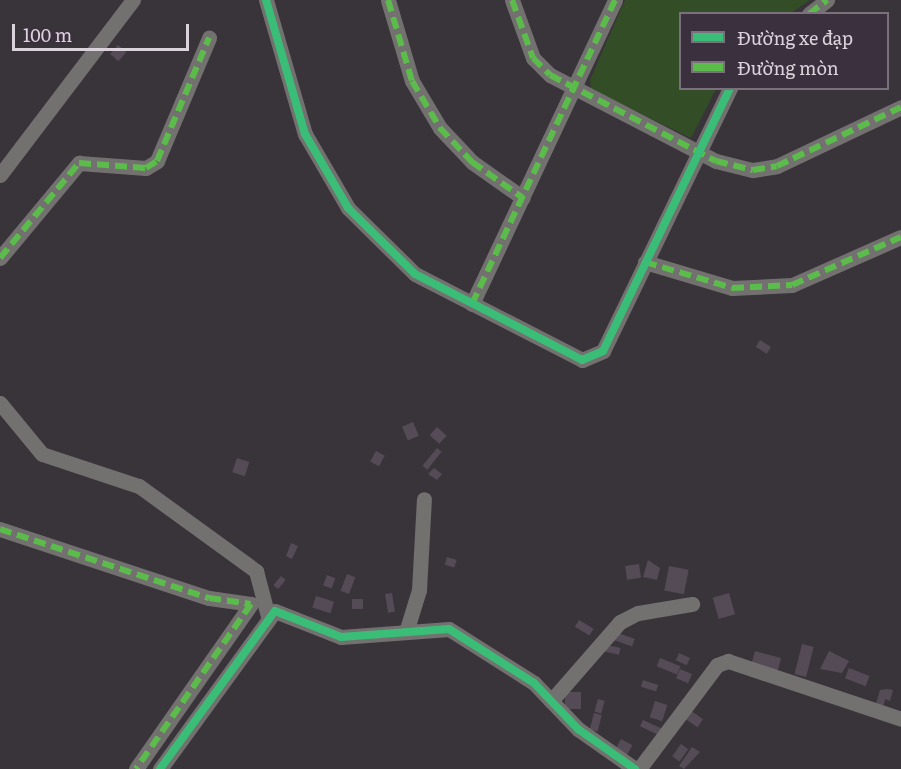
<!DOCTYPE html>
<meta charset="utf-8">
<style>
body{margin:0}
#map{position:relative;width:901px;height:769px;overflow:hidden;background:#39343a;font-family:Literata,serif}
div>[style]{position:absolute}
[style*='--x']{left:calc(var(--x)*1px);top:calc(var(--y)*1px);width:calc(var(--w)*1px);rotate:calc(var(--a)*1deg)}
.green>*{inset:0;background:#334e27}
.building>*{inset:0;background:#554b57;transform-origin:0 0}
.minor>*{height:15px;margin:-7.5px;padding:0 7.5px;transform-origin:7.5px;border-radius:7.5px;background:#737070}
.quiet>*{height:6px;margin-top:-3px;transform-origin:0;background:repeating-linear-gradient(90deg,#5cbc4b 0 12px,transparent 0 18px)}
.cycleway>*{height:8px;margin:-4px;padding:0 4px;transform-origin:4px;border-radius:4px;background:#3abd76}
span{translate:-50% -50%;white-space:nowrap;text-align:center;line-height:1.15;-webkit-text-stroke:4.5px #3b303e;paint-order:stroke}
.legend{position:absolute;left:679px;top:12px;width:210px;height:78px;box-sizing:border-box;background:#3b303e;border:2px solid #7b717d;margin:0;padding:8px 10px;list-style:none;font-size:18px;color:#dad3dc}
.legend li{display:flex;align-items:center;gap:12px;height:30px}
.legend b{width:30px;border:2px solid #7b717d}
.scale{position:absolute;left:12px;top:24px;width:177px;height:27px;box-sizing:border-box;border:3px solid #dad3dc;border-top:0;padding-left:8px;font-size:18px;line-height:21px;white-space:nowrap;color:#dad3dc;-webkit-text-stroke:4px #3b303e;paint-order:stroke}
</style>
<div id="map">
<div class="green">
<i style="clip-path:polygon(625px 0,810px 0,791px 13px,680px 14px,680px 88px,716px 89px,691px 138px,591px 90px,590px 80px)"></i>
</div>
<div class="building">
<i style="left:118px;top:45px;width:11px;height:12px;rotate:41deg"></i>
<i style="left:760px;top:340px;width:13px;height:8px;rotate:32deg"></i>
<i style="left:413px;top:422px;width:15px;height:12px;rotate:67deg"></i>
<i style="left:437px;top:427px;width:13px;height:11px;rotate:42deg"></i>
<i style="left:437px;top:448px;width:6px;height:23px;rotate:39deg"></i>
<i style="left:376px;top:451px;width:10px;height:12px;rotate:29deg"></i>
<i style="left:237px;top:458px;width:13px;height:15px;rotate:18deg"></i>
<i style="clip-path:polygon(434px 468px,442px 474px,437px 480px,428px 474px)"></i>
<i style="clip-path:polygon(291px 543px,298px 546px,292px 559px,286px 556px)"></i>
<i style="left:447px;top:557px;width:10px;height:8px;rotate:17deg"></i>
<i style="clip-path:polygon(648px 560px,660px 568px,657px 580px,643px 577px)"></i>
<i style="left:639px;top:564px;width:14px;height:14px;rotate:82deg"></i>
<i style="left:669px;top:566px;width:20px;height:25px;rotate:11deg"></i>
<i style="left:347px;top:574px;width:9px;height:18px;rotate:21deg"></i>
<i style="left:327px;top:575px;width:9px;height:11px;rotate:21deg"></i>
<i style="left:281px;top:576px;width:6px;height:12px;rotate:39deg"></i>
<i style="left:392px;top:593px;width:19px;height:7px;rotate:81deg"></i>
<i style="left:729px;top:593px;width:22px;height:17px;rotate:74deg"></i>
<i style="left:316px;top:596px;width:19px;height:12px;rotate:18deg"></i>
<i style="left:352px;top:599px;width:11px;height:10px"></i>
<i style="left:579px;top:620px;width:17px;height:8px;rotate:31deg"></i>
<i style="left:612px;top:631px;width:24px;height:8px;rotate:19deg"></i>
<i style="left:603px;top:644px;width:18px;height:7px;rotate:13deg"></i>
<i style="left:802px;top:644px;width:12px;height:31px;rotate:14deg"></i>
<i style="left:755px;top:651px;width:27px;height:13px;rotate:15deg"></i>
<i style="clip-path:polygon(829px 651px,849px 661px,842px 673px,820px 669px)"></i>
<i style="left:679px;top:653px;width:12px;height:8px;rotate:24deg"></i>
<i style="left:660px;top:658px;width:22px;height:9px;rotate:22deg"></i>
<i style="left:849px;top:668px;width:22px;height:11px;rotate:21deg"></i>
<i style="left:680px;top:669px;width:13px;height:10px;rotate:23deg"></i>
<i style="left:643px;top:680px;width:16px;height:7px;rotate:18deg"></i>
<i style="clip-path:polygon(888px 689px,893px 690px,890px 701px,885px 699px,882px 713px,874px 710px,880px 690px)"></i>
<i style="left:565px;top:692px;width:16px;height:17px"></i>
<i style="left:598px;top:699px;width:7px;height:13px;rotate:16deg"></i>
<i style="left:655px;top:701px;width:13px;height:17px;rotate:18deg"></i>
<i style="left:690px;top:710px;width:16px;height:10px;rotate:35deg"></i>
<i style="left:594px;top:713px;width:8px;height:17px;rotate:14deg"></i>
<i style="left:643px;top:720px;width:21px;height:7px;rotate:25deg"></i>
<i style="left:621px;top:739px;width:13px;height:16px;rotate:29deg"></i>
<i style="left:681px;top:744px;width:9px;height:15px;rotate:36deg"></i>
<i style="clip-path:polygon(692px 747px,700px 752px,684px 769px,679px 766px)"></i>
</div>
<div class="minor">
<i style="--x:266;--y:0;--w:140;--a:73.8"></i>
<i style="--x:305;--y:134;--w:86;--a:59.8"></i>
<i style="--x:348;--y:208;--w:94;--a:44.6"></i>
<i style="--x:415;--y:274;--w:188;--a:27.2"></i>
<i style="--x:582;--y:360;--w:23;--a:-23"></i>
<i style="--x:603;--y:351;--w:292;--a:-64.2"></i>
<i style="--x:388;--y:0;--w:84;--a:73.5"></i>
<i style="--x:412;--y:81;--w:55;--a:59.2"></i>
<i style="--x:440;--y:128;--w:47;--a:46.7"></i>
<i style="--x:472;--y:162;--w:62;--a:35.2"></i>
<i style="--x:512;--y:0;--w:62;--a:70.1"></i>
<i style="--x:533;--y:58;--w:24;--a:45"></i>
<i style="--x:550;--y:75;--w:187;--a:27.4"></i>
<i style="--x:716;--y:161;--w:38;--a:14"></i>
<i style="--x:753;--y:170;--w:24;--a:-9"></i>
<i style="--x:777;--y:166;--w:137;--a:-25.4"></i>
<i style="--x:809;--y:14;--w:23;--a:-38"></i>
<i style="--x:0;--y:175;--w:220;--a:-52.8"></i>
<i style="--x:0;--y:258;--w:124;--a:-50.3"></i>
<i style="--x:79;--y:163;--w:67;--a:4.3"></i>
<i style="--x:146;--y:168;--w:13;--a:-32"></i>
<i style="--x:157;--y:161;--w:134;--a:-67.1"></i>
<i style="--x:645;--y:262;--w:91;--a:16.6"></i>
<i style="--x:732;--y:288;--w:60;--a:-2.9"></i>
<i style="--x:792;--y:285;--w:119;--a:-23.8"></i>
<i style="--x:472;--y:304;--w:336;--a:-64.8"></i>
<i style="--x:0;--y:403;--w:66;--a:50.5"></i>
<i style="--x:42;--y:454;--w:102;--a:18.3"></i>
<i style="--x:139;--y:486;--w:145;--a:36"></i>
<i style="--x:256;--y:571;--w:47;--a:75.1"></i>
<i style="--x:0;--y:529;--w:220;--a:18.3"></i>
<i style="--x:209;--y:598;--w:42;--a:8.1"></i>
<i style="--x:251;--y:604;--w:201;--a:124.9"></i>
<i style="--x:407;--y:629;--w:41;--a:-72.9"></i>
<i style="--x:419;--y:590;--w:91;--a:-86.9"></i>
<i style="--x:551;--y:701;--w:105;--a:-48.9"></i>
<i style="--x:620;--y:622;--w:20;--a:-27"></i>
<i style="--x:638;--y:613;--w:55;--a:-9.5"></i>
<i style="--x:160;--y:769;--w:195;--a:-54"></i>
<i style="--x:275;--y:611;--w:71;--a:21.5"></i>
<i style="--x:341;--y:637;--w:108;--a:-4.2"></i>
<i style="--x:449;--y:629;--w:101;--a:32.4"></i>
<i style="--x:534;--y:683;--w:64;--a:46.3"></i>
<i style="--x:578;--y:729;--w:70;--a:35.1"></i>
<i style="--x:639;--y:769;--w:130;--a:-53.1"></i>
<i style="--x:717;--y:665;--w:12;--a:-20"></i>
<i style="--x:728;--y:661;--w:182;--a:18.5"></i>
</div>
<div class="quiet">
<i style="--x:388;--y:0;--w:84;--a:73.5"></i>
<i style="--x:412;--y:81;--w:55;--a:59.2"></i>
<i style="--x:440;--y:128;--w:47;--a:46.7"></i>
<i style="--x:472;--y:162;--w:62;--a:35.2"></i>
<i style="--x:512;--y:0;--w:62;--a:70.1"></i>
<i style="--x:533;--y:58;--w:24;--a:45"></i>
<i style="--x:550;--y:75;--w:187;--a:27.4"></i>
<i style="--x:716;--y:161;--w:38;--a:14"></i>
<i style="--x:753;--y:170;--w:24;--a:-9"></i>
<i style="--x:777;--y:166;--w:137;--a:-25.4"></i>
<i style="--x:809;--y:14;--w:23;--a:-38"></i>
<i style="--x:0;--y:258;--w:124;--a:-50.3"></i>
<i style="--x:79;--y:163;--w:67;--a:4.3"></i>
<i style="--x:146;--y:168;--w:13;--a:-32"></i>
<i style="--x:157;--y:161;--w:134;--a:-67.1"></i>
<i style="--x:645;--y:262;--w:91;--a:16.6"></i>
<i style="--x:732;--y:288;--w:60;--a:-2.9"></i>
<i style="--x:792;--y:285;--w:119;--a:-23.8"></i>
<i style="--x:472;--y:304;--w:336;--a:-64.8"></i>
<i style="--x:0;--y:529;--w:220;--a:18.3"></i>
<i style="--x:209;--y:598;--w:42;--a:8.1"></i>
<i style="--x:251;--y:604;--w:201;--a:124.9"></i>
</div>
<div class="cycleway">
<i style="--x:266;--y:0;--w:140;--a:73.8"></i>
<i style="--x:305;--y:134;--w:86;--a:59.8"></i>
<i style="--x:348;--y:208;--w:94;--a:44.6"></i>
<i style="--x:415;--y:274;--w:188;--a:27.2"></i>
<i style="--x:582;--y:360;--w:23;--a:-23"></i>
<i style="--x:603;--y:351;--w:292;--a:-64.2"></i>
<i style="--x:160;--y:769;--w:195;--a:-54"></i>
<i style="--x:275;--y:611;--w:71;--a:21.5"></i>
<i style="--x:341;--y:637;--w:108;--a:-4.2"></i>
<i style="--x:449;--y:629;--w:101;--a:32.4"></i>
<i style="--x:534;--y:683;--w:64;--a:46.3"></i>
<i style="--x:578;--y:729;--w:70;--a:35.1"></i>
</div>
<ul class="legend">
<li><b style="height:8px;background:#3abd76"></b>Đường xe đạp</li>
<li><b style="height:8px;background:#5cbc4b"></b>Đường mòn</li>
</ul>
<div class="scale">100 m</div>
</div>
